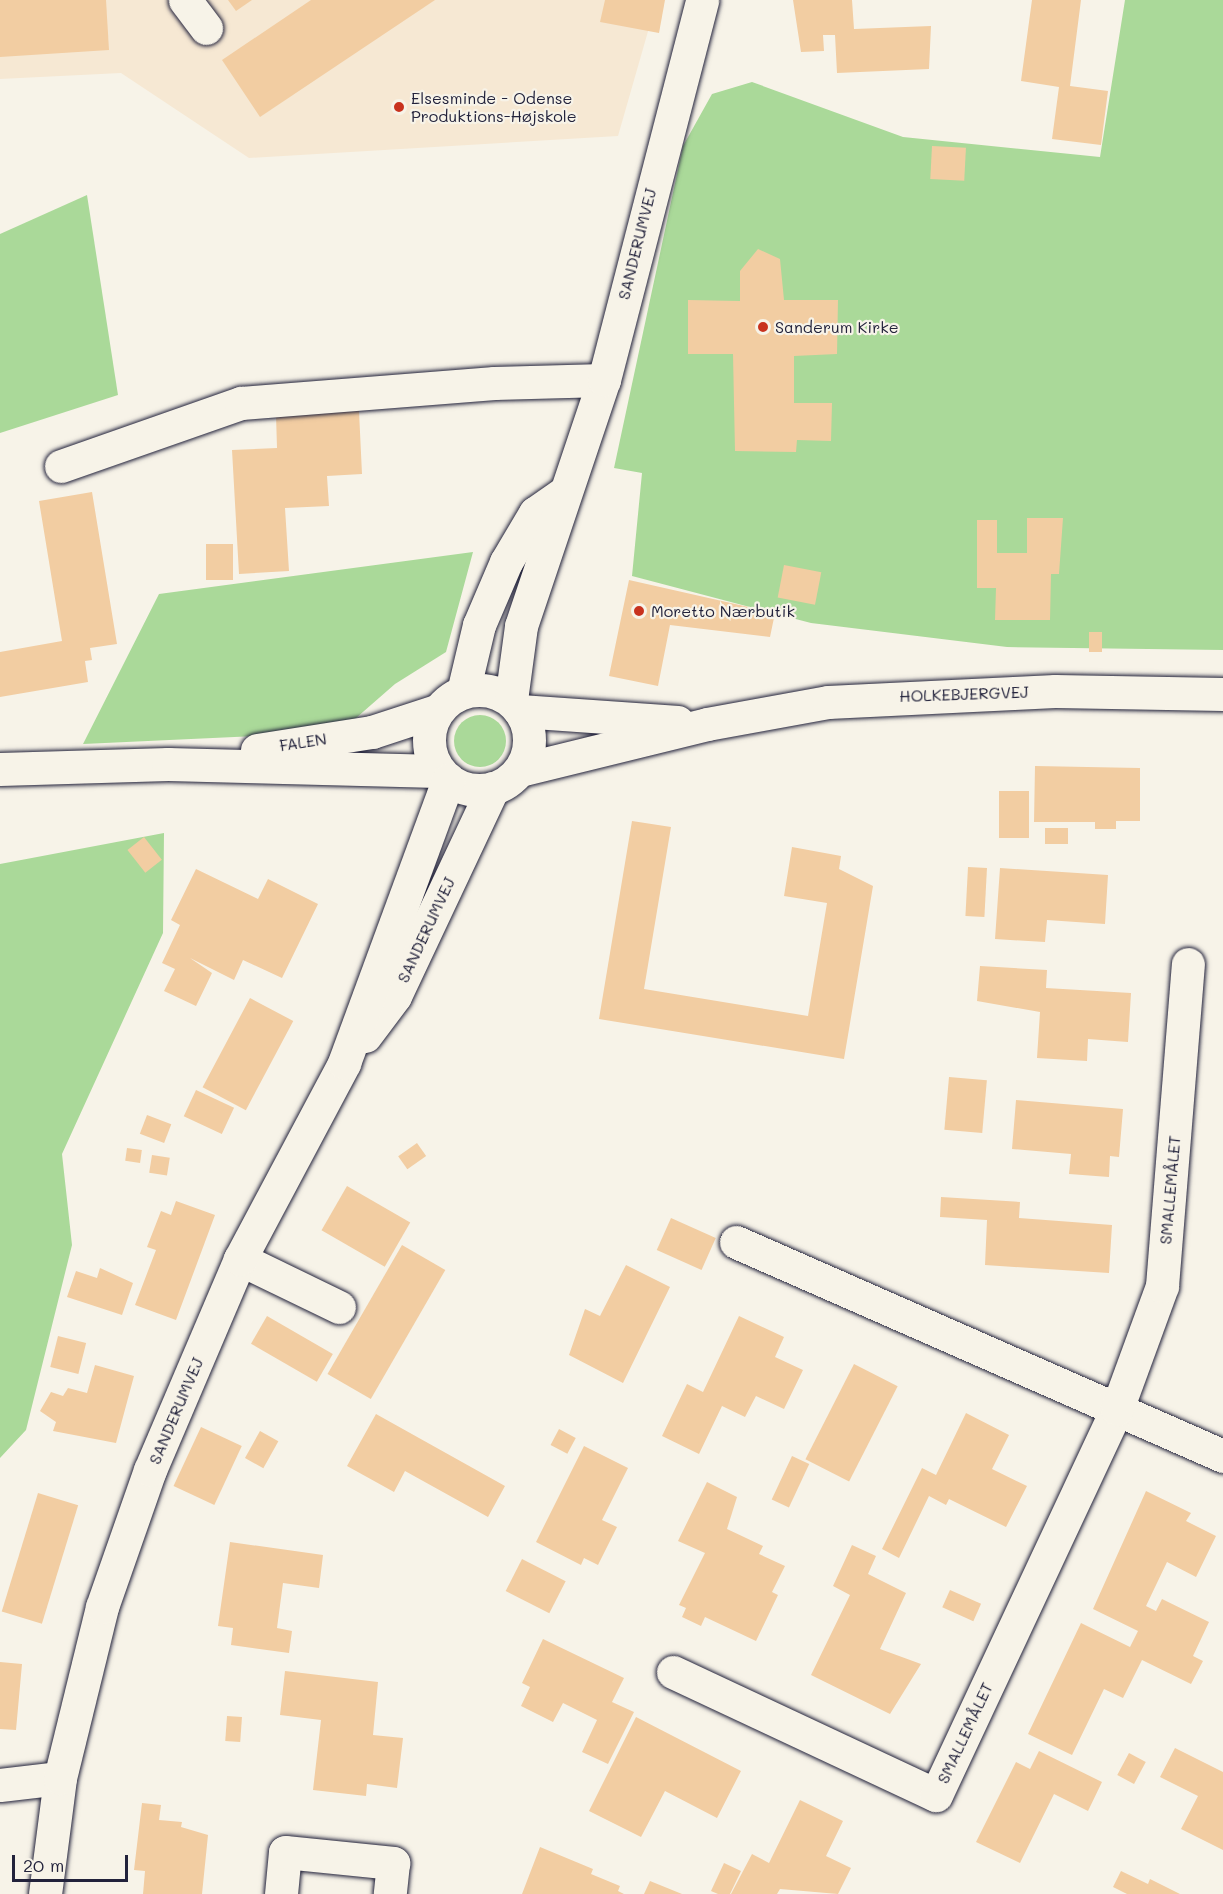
<!DOCTYPE html>
<meta charset="utf-8">
<style>
body{margin:0}
#map{position:relative;width:1223px;height:1894px;overflow:hidden;background:#f7f3e8;font-family:Mali,sans-serif}
div>[style]{position:absolute}
[style*='--x']{left:calc(var(--x)*1px);top:calc(var(--y)*1px);width:calc(var(--w)*1px);rotate:calc(var(--a)*1deg)}
.built>*{inset:0;background:#f6e8d3}
.green>*{inset:0;background:#aad999}
.round{border-radius:50%}
.building>*{inset:0;background:#f2cda2;transform-origin:0 0}
.roads{filter:drop-shadow(0 0 2px #22223b) drop-shadow(0 0 2px #22223b)}
.minor>*{height:33px;margin:-16.5px;padding:0 16.5px;transform-origin:16.5px;border-radius:16.5px;background:#f7f3e8}
.minor>.ring{margin:-16.5px;padding:0;box-sizing:content-box;background:none;border:33px solid #f7f3e8;border-radius:50%}
.dots>*{width:16px;height:16px;translate:-50% -50%;box-sizing:border-box;border:3px solid #f7f3e8;border-radius:50%}
span{translate:-50% -50%;white-space:nowrap;text-align:center;line-height:1.15;-webkit-text-stroke:4.5px #f7f3e8;paint-order:stroke}
.poi-label{font-size:16px;color:#22223b}
.left{translate:0 -50%;text-align:left}
.street-label{font-size:16px;color:#22223b}
.scale{position:absolute;left:12px;top:1855px;width:116px;height:27px;box-sizing:border-box;border:3px solid #22223b;border-top:0;padding-left:8px;font-size:18px;line-height:21px;white-space:nowrap;color:#22223b;-webkit-text-stroke:4px #f7f3e8;paint-order:stroke}
</style>
<div id="map">
<div class="built">
<i style="clip-path:polygon(0 0,657px 0,618px 136px,249px 158px,121px 73px,0 79px)"></i>
</div>
<div class="green">
<i style="clip-path:polygon(1125px 0,1223px 0,1223px 650px,1007px 647px,811px 623px,632px 576px,642px 473px,614px 468px,683px 146px,712px 94px,752px 82px,903px 137px,1100px 157px)"></i>
<i style="clip-path:polygon(87px 195px,118px 395px,0 433px,0 234px)"></i>
<i style="clip-path:polygon(473px 552px,446px 652px,395px 684px,340px 732px,83px 744px,159px 594px)"></i>
<i class="round" style="left:454px;top:715px;width:52px;height:52px"></i>
<i style="clip-path:polygon(164px 833px,163px 933px,62px 1154px,72px 1245px,26px 1430px,0 1458px,0 864px)"></i>
</div>
<div class="building">
<i style="clip-path:polygon(0 0,106px 0,109px 50px,0 57px)"></i>
<i style="clip-path:polygon(228px 0,252px 0,236px 11px)"></i>
<i style="clip-path:polygon(311px 0,435px 0,260px 117px,222px 60px)"></i>
<i style="clip-path:polygon(605px 0,665px 0,659px 33px,600px 22px)"></i>
<i style="clip-path:polygon(793px 0,852px 0,854px 29px,931px 26px,929px 69px,837px 73px,835px 35px,823px 35px,824px 51px,801px 52px)"></i>
<i style="clip-path:polygon(1032px 0,1081px 0,1070px 86px,1108px 91px,1101px 145px,1052px 139px,1059px 87px,1021px 81px)"></i>
<i style="left:932px;top:146px;width:34px;height:33px;rotate:3deg"></i>
<i style="clip-path:polygon(758px 249px,780px 259px,784px 300px,838px 300px,837px 354px,794px 356px,794px 403px,832px 403px,831px 441px,797px 440px,796px 452px,735px 451px,733px 354px,688px 354px,688px 300px,740px 301px,740px 271px)"></i>
<i style="clip-path:polygon(359px 411px,362px 474px,327px 476px,329px 506px,285px 508px,289px 571px,239px 574px,232px 450px,277px 448px,276px 415px)"></i>
<i style="clip-path:polygon(92px 492px,117px 644px,90px 648px,92px 660px,85px 661px,88px 682px,0 697px,0 652px,62px 641px,39px 501px)"></i>
<i style="clip-path:polygon(1027px 518px,1063px 518px,1059px 574px,1051px 574px,1050px 620px,995px 620px,996px 588px,977px 588px,977px 520px,997px 520px,997px 553px,1027px 553px)"></i>
<i style="left:206px;top:544px;width:27px;height:36px"></i>
<i style="left:784px;top:565px;width:38px;height:33px;rotate:11deg"></i>
<i style="clip-path:polygon(629px 580px,775px 613px,770px 637px,670px 625px,658px 686px,609px 676px)"></i>
<i style="left:1089px;top:632px;width:13px;height:20px"></i>
<i style="clip-path:polygon(1035px 766px,1140px 768px,1140px 821px,1116px 821px,1116px 829px,1095px 829px,1095px 822px,1034px 822px)"></i>
<i style="left:999px;top:791px;width:30px;height:47px"></i>
<i style="clip-path:polygon(632px 821px,671px 827px,644px 989px,808px 1016px,827px 903px,784px 896px,792px 847px,841px 856px,839px 869px,873px 886px,844px 1059px,599px 1019px)"></i>
<i style="left:1068px;top:828px;width:16px;height:23px;rotate:90deg"></i>
<i style="left:144px;top:837px;width:29px;height:21px;rotate:52deg"></i>
<i style="left:968px;top:867px;width:19px;height:49px;rotate:3deg"></i>
<i style="clip-path:polygon(1000px 868px,1108px 875px,1105px 924px,1047px 920px,1045px 942px,995px 939px)"></i>
<i style="clip-path:polygon(196px 869px,258px 899px,268px 879px,318px 904px,282px 978px,243px 960px,234px 980px,190px 958px,212px 973px,196px 1006px,164px 991px,175px 969px,162px 963px,180px 925px,171px 920px)"></i>
<i style="clip-path:polygon(980px 966px,1047px 970px,1046px 988px,1131px 993px,1128px 1042px,1088px 1039px,1087px 1061px,1037px 1058px,1040px 1012px,977px 1001px)"></i>
<i style="left:250px;top:998px;width:49px;height:101px;rotate:28deg"></i>
<i style="left:949px;top:1077px;width:38px;height:53px;rotate:5deg"></i>
<i style="left:196px;top:1090px;width:42px;height:29px;rotate:25deg"></i>
<i style="clip-path:polygon(1016px 1100px,1123px 1109px,1119px 1157px,1110px 1156px,1109px 1177px,1069px 1174px,1071px 1154px,1012px 1149px)"></i>
<i style="left:147px;top:1115px;width:26px;height:20px;rotate:21deg"></i>
<i style="left:417px;top:1143px;width:16px;height:23px;rotate:55deg"></i>
<i style="left:127px;top:1148px;width:15px;height:13px;rotate:8deg"></i>
<i style="left:152px;top:1155px;width:18px;height:18px;rotate:9deg"></i>
<i style="left:347px;top:1186px;width:73px;height:51px;rotate:30deg"></i>
<i style="clip-path:polygon(941px 1197px,1020px 1202px,1019px 1218px,1112px 1225px,1109px 1273px,985px 1265px,987px 1220px,940px 1217px)"></i>
<i style="clip-path:polygon(176px 1201px,215px 1215px,176px 1320px,135px 1305px,156px 1250px,147px 1247px,161px 1211px,171px 1215px)"></i>
<i style="left:671px;top:1218px;width:49px;height:35px;rotate:24deg"></i>
<i style="left:402px;top:1245px;width:50px;height:149px;rotate:30deg"></i>
<i style="clip-path:polygon(626px 1265px,670px 1287px,623px 1383px,569px 1355px,585px 1309px,600px 1316px)"></i>
<i style="clip-path:polygon(100px 1268px,133px 1283px,122px 1315px,67px 1297px,76px 1271px,97px 1278px)"></i>
<i style="left:267px;top:1316px;width:76px;height:32px;rotate:30deg"></i>
<i style="clip-path:polygon(739px 1316px,784px 1337px,775px 1357px,803px 1370px,784px 1409px,756px 1396px,745px 1417px,722px 1406px,699px 1454px,662px 1436px,687px 1384px,703px 1392px)"></i>
<i style="left:58px;top:1336px;width:29px;height:32px;rotate:14deg"></i>
<i style="left:854px;top:1364px;width:49px;height:107px;rotate:27deg"></i>
<i style="clip-path:polygon(95px 1365px,134px 1376px,116px 1443px,53px 1431px,56px 1422px,40px 1411px,51px 1392px,63px 1396px,68px 1388px,87px 1393px)"></i>
<i style="clip-path:polygon(966px 1413px,1009px 1435px,992px 1469px,1027px 1486px,1006px 1527px,949px 1499px,946px 1505px,929px 1496px,899px 1558px,882px 1549px,922px 1468px,936px 1475px)"></i>
<i style="clip-path:polygon(376px 1414px,505px 1486px,488px 1517px,405px 1471px,394px 1492px,347px 1466px)"></i>
<i style="left:201px;top:1427px;width:45px;height:65px;rotate:25deg"></i>
<i style="left:559px;top:1429px;width:19px;height:18px;rotate:28deg"></i>
<i style="left:260px;top:1431px;width:21px;height:31px;rotate:29deg"></i>
<i style="clip-path:polygon(584px 1446px,628px 1468px,602px 1520px,617px 1527px,598px 1565px,584px 1558px,581px 1565px,536px 1542px)"></i>
<i style="left:792px;top:1456px;width:19px;height:48px;rotate:25deg"></i>
<i style="clip-path:polygon(707px 1482px,737px 1497px,727px 1529px,763px 1546px,759px 1554px,785px 1566px,772px 1592px,778px 1595px,756px 1641px,705px 1617px,701px 1626px,682px 1617px,686px 1608px,679px 1605px,705px 1553px,678px 1541px)"></i>
<i style="clip-path:polygon(1146px 1491px,1191px 1513px,1186px 1521px,1216px 1536px,1196px 1577px,1167px 1562px,1146px 1606px,1156px 1611px,1162px 1599px,1209px 1622px,1193px 1656px,1203px 1661px,1191px 1684px,1142px 1660px,1123px 1698px,1104px 1689px,1072px 1755px,1028px 1734px,1081px 1623px,1130px 1647px,1138px 1631px,1093px 1609px)"></i>
<i style="left:38px;top:1493px;width:42px;height:124px;rotate:17deg"></i>
<i style="clip-path:polygon(230px 1542px,323px 1555px,319px 1588px,283px 1583px,277px 1628px,292px 1631px,289px 1653px,231px 1645px,233px 1628px,218px 1626px)"></i>
<i style="clip-path:polygon(852px 1545px,876px 1556px,868px 1574px,906px 1593px,880px 1649px,921px 1664px,890px 1714px,811px 1675px,850px 1595px,833px 1586px)"></i>
<i style="left:522px;top:1559px;width:49px;height:36px;rotate:27deg"></i>
<i style="left:950px;top:1590px;width:34px;height:19px;rotate:24deg"></i>
<i style="clip-path:polygon(543px 1639px,624px 1678px,612px 1702px,634px 1712px,608px 1764px,582px 1752px,597px 1720px,563px 1703px,553px 1722px,521px 1706px,530px 1687px,522px 1683px)"></i>
<i style="clip-path:polygon(0 1662px,22px 1664px,16px 1730px,0 1729px)"></i>
<i style="clip-path:polygon(285px 1671px,378px 1682px,373px 1735px,403px 1738px,397px 1788px,367px 1784px,366px 1796px,313px 1790px,321px 1720px,280px 1715px)"></i>
<i style="left:227px;top:1716px;width:15px;height:25px;rotate:4deg"></i>
<i style="clip-path:polygon(636px 1717px,741px 1771px,717px 1818px,665px 1791px,641px 1837px,589px 1811px)"></i>
<i style="clip-path:polygon(1175px 1748px,1223px 1772px,1223px 1850px,1181px 1829px,1198px 1796px,1160px 1777px)"></i>
<i style="clip-path:polygon(1039px 1751px,1102px 1782px,1088px 1811px,1054px 1794px,1020px 1863px,976px 1842px,1016px 1762px,1030px 1769px)"></i>
<i style="left:1129px;top:1753px;width:19px;height:25px;rotate:28deg"></i>
<i style="clip-path:polygon(800px 1800px,843px 1821px,826px 1856px,851px 1868px,838px 1894px,780px 1889px,777px 1894px,731px 1894px,752px 1854px,769px 1863px)"></i>
<i style="clip-path:polygon(142px 1803px,161px 1805px,159px 1820px,182px 1822px,181px 1827px,208px 1835px,202px 1894px,143px 1894px,145px 1871px,134px 1870px)"></i>
<i style="clip-path:polygon(540px 1847px,593px 1869px,591px 1874px,620px 1886px,618px 1891px,624px 1894px,522px 1894px)"></i>
<i style="clip-path:polygon(724px 1863px,741px 1871px,730px 1894px,718px 1894px,711px 1891px)"></i>
<i style="clip-path:polygon(1121px 1871px,1148px 1884px,1150px 1879px,1180px 1894px,1127px 1894px,1113px 1887px)"></i>
<i style="clip-path:polygon(650px 1881px,682px 1894px,644px 1894px)"></i>
</div>
<div class="roads">
<div class="minor">
<i style="--x:185;--y:0;--w:35;--a:53"></i>
<i style="--x:61;--y:466;--w:191;--a:-19.3"></i>
<i style="--x:241;--y:403;--w:254;--a:-4.5"></i>
<i style="--x:494;--y:383;--w:110;--a:-1.6"></i>
<i class="ring" style="left:429px;top:690px;width:67px;height:67px"></i>
<i style="--x:463;--y:692;--w:69;--a:-76.6"></i>
<i style="--x:479;--y:625;--w:69;--a:-66.8"></i>
<i style="--x:506;--y:562;--w:57;--a:-59.4"></i>
<i style="--x:535;--y:513;--w:35;--a:-35"></i>
<i style="--x:511;--y:700;--w:75;--a:-82.3"></i>
<i style="--x:521;--y:626;--w:260;--a:-71.4"></i>
<i style="--x:604;--y:380;--w:392;--a:-75.5"></i>
<i style="--x:520;--y:711;--w:158;--a:4"></i>
<i style="--x:257;--y:750;--w:116;--a:-8.9"></i>
<i style="--x:372;--y:732;--w:67;--a:-18.2"></i>
<i style="--x:0;--y:769;--w:168;--a:-1.7"></i>
<i style="--x:168;--y:764;--w:270;--a:1.5"></i>
<i style="--x:520;--y:770;--w:193;--a:-13.8"></i>
<i style="--x:707;--y:724;--w:123;--a:-10.3"></i>
<i style="--x:828;--y:702;--w:227;--a:-2.8"></i>
<i style="--x:1055;--y:691;--w:168;--a:1"></i>
<i style="--x:365;--y:1036;--w:50;--a:-53.1"></i>
<i style="--x:395;--y:996;--w:230;--a:-64.8"></i>
<i style="--x:736;--y:1242;--w:532;--a:23.72"></i>
<i style="--x:240;--y:1259;--w:110;--a:25.9"></i>
<i style="--x:673;--y:1672;--w:290;--a:25.1"></i>
<i style="--x:936;--y:1795;--w:426;--a:-64.9"></i>
<i style="--x:1117;--y:1409;--w:131;--a:-69.9"></i>
<i style="--x:1162;--y:1286;--w:323;--a:-85.4"></i>
<i style="--x:0;--y:1785;--w:60;--a:-6.7"></i>
<i style="--x:45;--y:1894;--w:117;--a:-82.6"></i>
<i style="--x:60;--y:1778;--w:176;--a:-76.2"></i>
<i style="--x:102;--y:1607;--w:145;--a:-70.7"></i>
<i style="--x:150;--y:1470;--w:229;--a:-66.9"></i>
<i style="--x:240;--y:1259;--w:222;--a:-62"></i>
<i style="--x:344;--y:1063;--w:302;--a:-69.8"></i>
<i style="--x:281;--y:1894;--w:42;--a:-84.6"></i>
<i style="--x:285;--y:1852;--w:109;--a:5.8"></i>
<i style="--x:393;--y:1863;--w:31;--a:96"></i>
</div>
</div>
<div class="dots">
<i style="left:399px;top:107px;background:#c8321e"></i>
<i style="left:763px;top:327px;background:#c8321e"></i>
<i style="left:639px;top:611px;background:#c8321e"></i>
</div>
<div class="poi-label">
<span class="left" style="left:411px;top:107px">Elsesminde - Odense<br>Produktions-Højskole</span>
<span class="left" style="left:775px;top:327px">Sanderum Kirke</span>
<span class="left" style="left:651px;top:611px">Moretto Nærbutik</span>
</div>
<div class="street-label">
<span style="left:637px;top:244px;rotate:-76deg">SANDERUMVEJ</span>
<span style="left:964px;top:694px;rotate:-2deg">HOLKEBJERGVEJ</span>
<span style="left:303px;top:742px;rotate:-9deg">FALEN</span>
<span style="left:426px;top:930px;rotate:-65deg">SANDERUMVEJ</span>
<span style="left:1170px;top:1190px;rotate:-85deg">SMALLEMÅLET</span>
<span style="left:176px;top:1411px;rotate:-67deg">SANDERUMVEJ</span>
<span style="left:965px;top:1733px;rotate:-65deg">SMALLEMÅLET</span>
</div>
<div class="scale">20 m</div>
</div>
